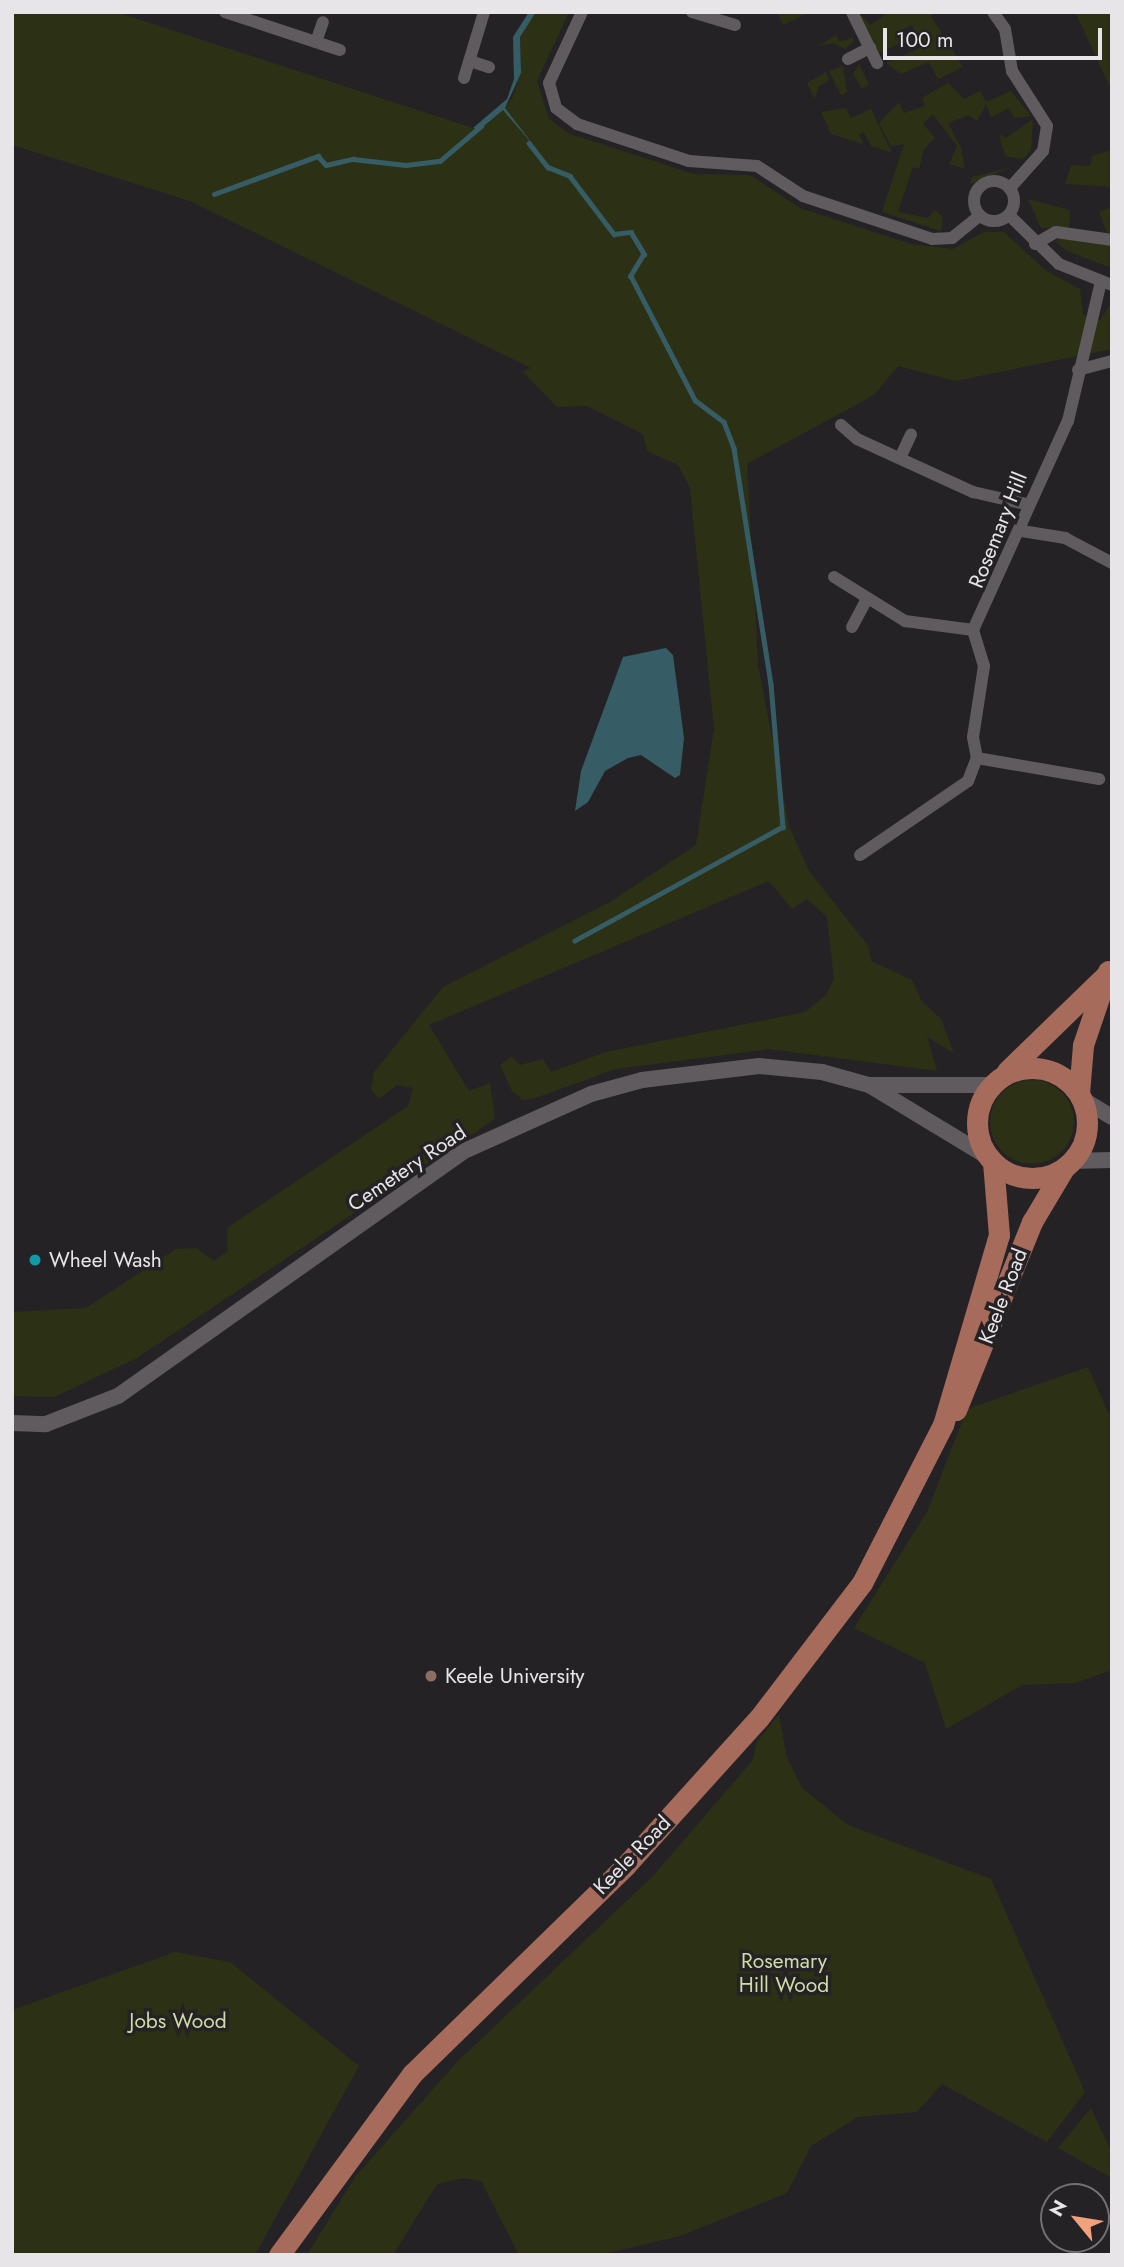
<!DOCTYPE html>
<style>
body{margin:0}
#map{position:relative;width:1124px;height:2267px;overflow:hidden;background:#252225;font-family:Jost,sans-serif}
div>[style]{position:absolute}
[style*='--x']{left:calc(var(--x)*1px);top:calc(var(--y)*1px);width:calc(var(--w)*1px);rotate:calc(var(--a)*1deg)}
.green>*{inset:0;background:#2c3116}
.round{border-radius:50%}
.water>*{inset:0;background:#365d66}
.stream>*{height:4.5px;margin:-2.25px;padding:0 2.25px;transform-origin:2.25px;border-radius:2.25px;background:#365d66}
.minor>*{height:12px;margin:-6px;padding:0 6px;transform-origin:6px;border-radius:6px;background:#5f5b5e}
.minor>.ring{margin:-6px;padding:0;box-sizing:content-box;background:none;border:12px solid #5f5b5e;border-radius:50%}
.tertiary>*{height:16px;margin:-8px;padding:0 8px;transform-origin:8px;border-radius:8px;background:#5f5b5e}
.primary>*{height:21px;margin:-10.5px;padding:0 10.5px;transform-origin:10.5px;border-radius:10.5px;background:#a66b5a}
.primary>.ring{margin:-10.5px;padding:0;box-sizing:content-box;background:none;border:21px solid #a66b5a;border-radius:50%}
.dots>*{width:19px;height:19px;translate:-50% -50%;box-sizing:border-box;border:4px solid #252225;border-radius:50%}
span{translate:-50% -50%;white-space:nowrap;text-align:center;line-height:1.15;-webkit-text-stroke:7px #252225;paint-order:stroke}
.street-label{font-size:21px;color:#e7e5e7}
.poi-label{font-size:21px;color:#e7e5e7}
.left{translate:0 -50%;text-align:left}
.park-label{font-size:21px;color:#cfdca2}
.frame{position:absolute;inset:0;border:14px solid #e7e5e7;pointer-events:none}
.north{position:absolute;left:1040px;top:2183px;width:70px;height:70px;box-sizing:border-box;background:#252225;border:2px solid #737073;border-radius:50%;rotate:300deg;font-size:19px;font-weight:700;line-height:28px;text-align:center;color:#e7e5e7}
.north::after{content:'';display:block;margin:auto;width:24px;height:32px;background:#f1a17c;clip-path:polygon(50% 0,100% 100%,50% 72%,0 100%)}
.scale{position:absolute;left:883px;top:28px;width:219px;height:32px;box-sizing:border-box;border:4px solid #e7e5e7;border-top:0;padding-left:9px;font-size:21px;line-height:24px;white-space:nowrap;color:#e7e5e7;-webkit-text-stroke:5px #252225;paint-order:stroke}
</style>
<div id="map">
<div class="green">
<i style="clip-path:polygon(12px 12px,116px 12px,479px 130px,512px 99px,521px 73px,520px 36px,536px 12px,569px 12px,537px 81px,549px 119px,570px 134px,694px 174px,750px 175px,800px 208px,911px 244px,953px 249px,984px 232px,1004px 232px,1045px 270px,1080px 289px,1083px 315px,1100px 320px,1112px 302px,1112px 349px,955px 381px,898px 366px,874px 395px,747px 464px,758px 665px,789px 826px,809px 871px,869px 947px,871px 961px,912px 980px,922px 1002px,941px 1019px,954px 1053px,927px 1037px,937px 1071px,769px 1049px,616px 1069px,535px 1098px,523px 1100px,512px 1091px,500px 1065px,512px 1056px,520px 1065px,543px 1059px,551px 1072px,606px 1052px,805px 1012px,826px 995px,834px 979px,827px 917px,807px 899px,792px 909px,769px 881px,429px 1025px,469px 1091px,490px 1083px,495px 1119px,137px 1358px,54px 1397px,12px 1396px,12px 1312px,86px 1308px,176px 1249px,196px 1248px,214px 1261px,228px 1251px,227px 1228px,408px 1106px,413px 1088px,397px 1085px,379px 1099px,371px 1090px,374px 1072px,443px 987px,610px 902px,696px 845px,714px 729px,690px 488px,678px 465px,647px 451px,643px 434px,587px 406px,557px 407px,523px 372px,531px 368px,190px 201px,12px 145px)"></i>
<i style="clip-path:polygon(777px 12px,805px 12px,806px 14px,783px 25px)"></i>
<i style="clip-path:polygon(859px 12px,870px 25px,889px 12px,935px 12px,931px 16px,963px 67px,938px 79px,929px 62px,901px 74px,886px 63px,922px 47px,912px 25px,899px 31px,904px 41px,879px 53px)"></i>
<i style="clip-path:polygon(1075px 12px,1112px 12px,1112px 91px,1083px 29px)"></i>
<i style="clip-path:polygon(836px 35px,840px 42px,853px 37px,853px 42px,845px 49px,833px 43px,819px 46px)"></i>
<i style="clip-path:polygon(859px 64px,869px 85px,862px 89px,853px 74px)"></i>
<i style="clip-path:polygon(843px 66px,847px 92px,841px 95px,829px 71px)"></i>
<i style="clip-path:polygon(826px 72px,829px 80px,818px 87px,815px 99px,807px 83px)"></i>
<i style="clip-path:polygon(948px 83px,964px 99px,980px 91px,986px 102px,1011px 91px,1031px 116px,1014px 118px,1009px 108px,991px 117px,986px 104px,977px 121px,969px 115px,948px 123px,961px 148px,965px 169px,949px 164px,957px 146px,933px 114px,923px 124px,935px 138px,924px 149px,919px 169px,913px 167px,898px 212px,928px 218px,934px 210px,943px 217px,941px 231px,882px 212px,904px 144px,891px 146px,879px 123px,899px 102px,904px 113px,925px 106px,922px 98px)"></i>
<i style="clip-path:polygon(846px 108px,851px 118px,871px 109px,892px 153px,871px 146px,864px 132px,859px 135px,863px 144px,831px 134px,821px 112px)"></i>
<i style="clip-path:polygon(1033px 119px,1031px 150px,1023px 159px,1005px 156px,999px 134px,1006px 138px)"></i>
<i style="clip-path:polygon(1112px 150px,1112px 187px,1065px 184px,1071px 165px,1090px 166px,1092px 156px)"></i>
<i style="clip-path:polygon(1012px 167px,970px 184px,955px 225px,972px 177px)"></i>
<i style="clip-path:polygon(1028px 199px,1070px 210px,1069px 228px,1041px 228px)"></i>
<i style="clip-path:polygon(1112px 206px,1112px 232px,1107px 233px,1099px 212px)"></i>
<i style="clip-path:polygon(1061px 237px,1112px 244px,1112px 268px,1067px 251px,1056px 242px)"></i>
<i class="round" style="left:990px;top:1080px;width:84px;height:84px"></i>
<i style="clip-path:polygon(1088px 1367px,1112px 1421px,1112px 1670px,1075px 1683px,1022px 1685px,946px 1729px,925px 1663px,854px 1628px,927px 1512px,967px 1409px)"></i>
<i style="clip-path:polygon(779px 1714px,786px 1755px,802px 1788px,848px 1825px,991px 1879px,1085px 2092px,1047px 2142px,942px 2084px,917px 2112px,858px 2117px,811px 2146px,787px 2193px,680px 2236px,599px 2255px,519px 2255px,481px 2181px,464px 2178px,437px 2184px,393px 2255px,307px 2255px,355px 2177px,457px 2062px,653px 1876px,753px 1760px,756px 1743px)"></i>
<i style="clip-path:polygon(175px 1952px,230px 1962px,359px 2066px,255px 2255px,12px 2255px,12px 2010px)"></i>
<i style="clip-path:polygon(1091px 2108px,1112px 2153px,1112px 2178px,1058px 2148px)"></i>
</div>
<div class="water">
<i style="clip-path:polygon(529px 12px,536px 12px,520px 37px,521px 73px,505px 108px,534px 146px,503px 110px,479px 130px,473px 128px,507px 99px,514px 79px,513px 37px)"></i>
<i style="clip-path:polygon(666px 648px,673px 655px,684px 738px,680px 775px,675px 778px,641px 755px,628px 758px,605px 771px,588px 802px,575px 811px,581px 771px,623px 657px)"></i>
</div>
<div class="stream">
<i style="--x:529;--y:143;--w:31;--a:52"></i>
<i style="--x:548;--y:167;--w:24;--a:22"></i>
<i style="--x:570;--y:176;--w:73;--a:52.8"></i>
<i style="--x:614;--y:234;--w:17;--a:-7"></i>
<i style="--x:631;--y:232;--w:26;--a:59"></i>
<i style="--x:644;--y:254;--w:26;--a:121"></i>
<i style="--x:631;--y:276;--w:140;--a:62.7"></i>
<i style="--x:695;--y:400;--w:36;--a:37"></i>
<i style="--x:724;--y:422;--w:28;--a:69"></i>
<i style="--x:734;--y:448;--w:239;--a:81.1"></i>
<i style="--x:771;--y:684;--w:144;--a:85.2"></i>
<i style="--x:783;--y:827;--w:237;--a:151.3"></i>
<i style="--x:214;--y:194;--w:111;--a:-20.1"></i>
<i style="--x:318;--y:156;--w:12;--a:48"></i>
<i style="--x:326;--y:165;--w:28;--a:-13"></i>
<i style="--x:353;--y:159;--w:53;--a:6.5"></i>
<i style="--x:406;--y:165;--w:34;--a:-7"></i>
<i style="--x:440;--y:161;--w:54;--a:-40.5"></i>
</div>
<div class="minor">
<i style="--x:225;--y:12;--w:121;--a:18.3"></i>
<i style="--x:582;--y:12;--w:78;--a:114.9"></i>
<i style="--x:549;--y:83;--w:26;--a:74"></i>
<i style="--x:556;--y:108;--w:26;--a:37"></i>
<i style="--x:577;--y:124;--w:118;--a:18.3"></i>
<i style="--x:689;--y:161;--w:68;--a:4.2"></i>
<i style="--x:757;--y:166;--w:55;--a:33.1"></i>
<i style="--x:803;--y:196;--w:136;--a:18.4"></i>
<i style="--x:932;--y:239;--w:20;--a:-3"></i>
<i style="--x:952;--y:238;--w:36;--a:-39"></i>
<i style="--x:692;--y:12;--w:45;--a:16.8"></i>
<i style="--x:852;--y:12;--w:57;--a:63.9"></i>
<i style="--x:993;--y:12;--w:21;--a:55"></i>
<i style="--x:1005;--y:29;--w:43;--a:80.5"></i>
<i style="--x:1012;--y:71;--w:65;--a:57.5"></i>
<i style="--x:1047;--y:126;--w:25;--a:99"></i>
<i style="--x:1043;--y:151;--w:50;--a:131.7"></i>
<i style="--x:316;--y:42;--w:21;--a:-71"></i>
<i style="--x:848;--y:59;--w:25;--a:-27"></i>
<i style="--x:470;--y:61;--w:20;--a:18"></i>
<i style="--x:464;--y:78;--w:69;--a:-73.1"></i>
<i class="ring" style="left:974px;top:181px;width:28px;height:28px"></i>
<i style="--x:1009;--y:215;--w:70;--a:44.4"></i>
<i style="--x:1059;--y:264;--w:57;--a:21.6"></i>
<i style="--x:1035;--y:244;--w:24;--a:-30"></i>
<i style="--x:1056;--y:232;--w:57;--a:8.1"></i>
<i style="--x:1078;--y:370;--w:35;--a:-15"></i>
<i style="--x:841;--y:425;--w:21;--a:41"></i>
<i style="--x:857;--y:439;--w:128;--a:24.6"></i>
<i style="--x:973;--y:492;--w:54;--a:12.8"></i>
<i style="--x:900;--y:458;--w:26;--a:-65"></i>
<i style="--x:1022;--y:531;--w:44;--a:9.2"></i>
<i style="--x:1065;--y:538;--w:53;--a:28"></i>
<i style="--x:834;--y:577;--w:84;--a:31.8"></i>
<i style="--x:905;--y:621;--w:69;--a:7.5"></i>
<i style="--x:852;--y:627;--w:30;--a:-62"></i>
<i style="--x:973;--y:630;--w:230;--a:-65.6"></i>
<i style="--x:1068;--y:421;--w:144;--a:-76.7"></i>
<i style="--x:977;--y:758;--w:124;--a:9.8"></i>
<i style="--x:860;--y:855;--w:131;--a:-34.4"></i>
<i style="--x:968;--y:781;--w:25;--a:-69"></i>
<i style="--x:977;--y:758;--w:21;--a:-101"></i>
<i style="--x:973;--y:737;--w:72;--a:-81.2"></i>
<i style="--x:984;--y:666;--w:38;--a:-107"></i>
</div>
<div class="tertiary">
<i style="--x:869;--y:1085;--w:139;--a:31.2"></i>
<i style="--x:1082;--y:1099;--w:35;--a:31"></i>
<i style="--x:1071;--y:1161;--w:41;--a:-1.4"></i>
<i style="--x:12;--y:1423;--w:34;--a:2"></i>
<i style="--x:46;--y:1424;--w:77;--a:-21.3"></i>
<i style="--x:118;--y:1396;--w:422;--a:-35.3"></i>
<i style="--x:462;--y:1152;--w:141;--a:-24.2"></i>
<i style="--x:591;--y:1094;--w:53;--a:-15.4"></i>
<i style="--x:642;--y:1080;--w:118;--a:-6.8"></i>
<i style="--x:759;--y:1066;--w:63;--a:5.4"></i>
<i style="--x:822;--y:1072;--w:49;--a:15.5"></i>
<i style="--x:869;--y:1085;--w:122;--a:0"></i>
</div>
<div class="primary">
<i class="ring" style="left:977px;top:1068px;width:89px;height:89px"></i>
<i style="--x:1007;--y:1071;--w:138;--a:-44.1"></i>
<i style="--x:1079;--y:1093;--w:48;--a:-85.2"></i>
<i style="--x:1083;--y:1045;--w:78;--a:-71.3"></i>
<i style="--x:956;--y:1410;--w:203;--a:-68"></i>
<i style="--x:1032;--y:1222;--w:63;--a:-59.3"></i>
<i style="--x:279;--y:2255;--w:225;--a:-53.7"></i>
<i style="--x:412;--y:2074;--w:299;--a:-44.3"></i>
<i style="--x:626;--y:1865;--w:198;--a:-47.9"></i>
<i style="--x:759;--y:1718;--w:170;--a:-52.7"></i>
<i style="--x:862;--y:1583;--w:178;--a:-62.9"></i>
<i style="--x:943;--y:1425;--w:198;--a:-73.6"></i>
<i style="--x:999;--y:1235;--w:73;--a:-94.7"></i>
</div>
<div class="dots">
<i style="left:35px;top:1260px;background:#0f9aa8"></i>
<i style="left:431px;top:1676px;background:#8d6e63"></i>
</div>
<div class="street-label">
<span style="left:998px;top:530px;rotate:-68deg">Rosemary Hill</span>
<span style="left:407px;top:1168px;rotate:-34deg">Cemetery Road</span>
<span style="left:1003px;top:1296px;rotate:-69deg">Keele Road</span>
<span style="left:632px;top:1855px;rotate:-46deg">Keele Road</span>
</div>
<div class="poi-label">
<span class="left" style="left:49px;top:1260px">Wheel Wash</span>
<span class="left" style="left:445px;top:1676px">Keele University</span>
</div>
<div class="park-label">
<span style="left:784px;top:1973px">Rosemary<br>Hill Wood</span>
<span style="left:178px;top:2021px">Jobs Wood</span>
</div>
<div class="frame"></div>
<div class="north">N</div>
<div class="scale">100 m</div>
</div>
